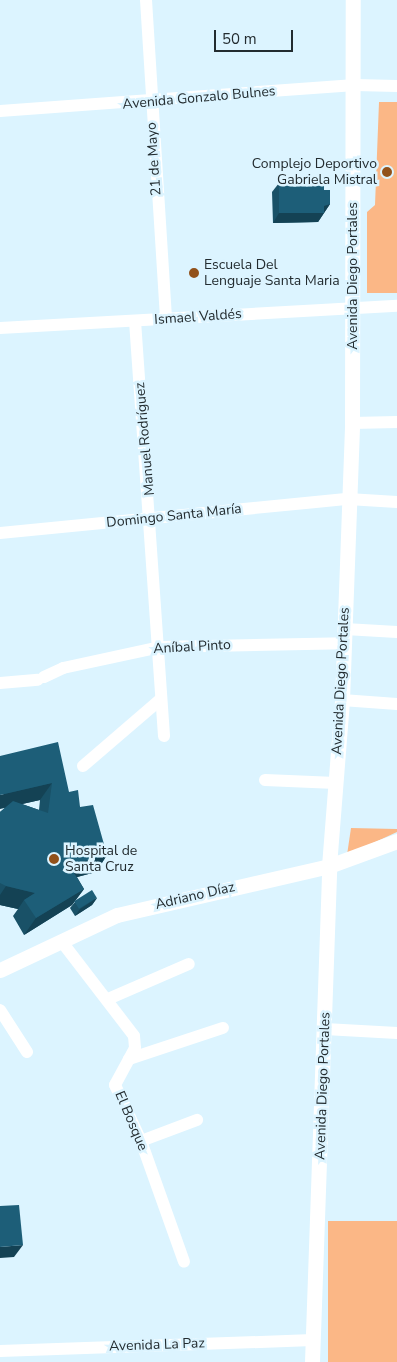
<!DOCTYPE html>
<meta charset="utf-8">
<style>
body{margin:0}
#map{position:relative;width:397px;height:1362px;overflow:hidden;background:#dcf4ff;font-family:"Nunito Sans",sans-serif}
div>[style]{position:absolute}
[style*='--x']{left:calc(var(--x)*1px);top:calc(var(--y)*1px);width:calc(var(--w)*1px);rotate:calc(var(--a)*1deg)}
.green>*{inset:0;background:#fbb786;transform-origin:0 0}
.minor>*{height:12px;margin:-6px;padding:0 6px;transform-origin:6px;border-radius:6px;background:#fff}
.major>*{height:15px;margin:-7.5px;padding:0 7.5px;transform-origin:7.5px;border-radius:7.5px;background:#fff}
.wall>*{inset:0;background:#195167}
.shaded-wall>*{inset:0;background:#144254}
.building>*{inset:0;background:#1d5e78;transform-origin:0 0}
.dots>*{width:14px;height:14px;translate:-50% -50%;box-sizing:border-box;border:2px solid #dcf4ff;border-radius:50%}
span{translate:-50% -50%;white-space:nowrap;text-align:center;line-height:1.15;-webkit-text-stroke:5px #dcf4ff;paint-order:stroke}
.street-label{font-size:14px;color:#232c30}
.poi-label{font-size:14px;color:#232c30}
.right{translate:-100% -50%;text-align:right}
.left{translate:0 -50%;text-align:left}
.scale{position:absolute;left:214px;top:30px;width:79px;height:22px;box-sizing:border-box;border:2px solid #232c30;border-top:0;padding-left:6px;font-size:15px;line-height:18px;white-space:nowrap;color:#232c30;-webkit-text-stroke:4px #dcf4ff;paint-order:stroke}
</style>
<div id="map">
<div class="green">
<i style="clip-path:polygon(379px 102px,397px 102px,397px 293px,367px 293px,367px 212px,375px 205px)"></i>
<i style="clip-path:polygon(351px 828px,397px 829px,397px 832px,347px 855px)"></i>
<i style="left:397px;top:1221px;width:141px;height:69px;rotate:90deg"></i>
</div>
<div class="minor">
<i style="--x:146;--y:0;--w:320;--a:86.4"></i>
<i style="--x:0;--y:111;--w:356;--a:-4.2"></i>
<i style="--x:355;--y:85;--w:42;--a:1.4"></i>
<i style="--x:135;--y:321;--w:416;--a:86"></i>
<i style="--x:0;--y:328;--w:398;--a:-3.2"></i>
<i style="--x:352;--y:423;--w:45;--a:-1.3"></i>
<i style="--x:0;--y:533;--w:350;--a:-5.6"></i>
<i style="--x:348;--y:499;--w:49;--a:3.5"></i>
<i style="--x:345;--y:629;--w:52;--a:3.3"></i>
<i style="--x:44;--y:677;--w:21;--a:-25"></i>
<i style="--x:63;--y:668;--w:99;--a:-12.2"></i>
<i style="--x:160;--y:647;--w:184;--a:-1.2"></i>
<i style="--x:0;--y:683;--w:38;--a:-5"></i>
<i style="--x:342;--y:700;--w:55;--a:4.2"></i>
<i style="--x:83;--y:766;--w:103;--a:-40.7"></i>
<i style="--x:265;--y:780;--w:71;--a:2.4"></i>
<i style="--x:62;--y:942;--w:118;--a:52.5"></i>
<i style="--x:134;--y:1036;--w:12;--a:85"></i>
<i style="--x:135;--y:1048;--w:42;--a:118.4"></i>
<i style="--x:115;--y:1085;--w:62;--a:65.1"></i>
<i style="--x:141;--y:1141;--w:128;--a:70.4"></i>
<i style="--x:108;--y:999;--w:88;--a:-23.4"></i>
<i style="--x:0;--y:1010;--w:50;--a:57.3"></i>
<i style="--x:325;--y:1029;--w:72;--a:3.2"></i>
<i style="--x:129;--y:1059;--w:99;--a:-18.3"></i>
<i style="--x:141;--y:1141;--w:60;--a:-20.6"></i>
<i style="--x:0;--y:1351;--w:313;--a:-2"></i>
</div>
<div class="major">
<i style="--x:0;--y:970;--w:129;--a:-25.2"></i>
<i style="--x:117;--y:915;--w:218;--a:-13"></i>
<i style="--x:329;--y:866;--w:72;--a:-20.2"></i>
<i style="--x:312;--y:1362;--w:496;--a:-88"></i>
<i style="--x:329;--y:866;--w:167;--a:-85.5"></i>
<i style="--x:342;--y:700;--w:277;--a:-87.9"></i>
<i style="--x:352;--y:423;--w:423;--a:-89.9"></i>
</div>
<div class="wall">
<i style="clip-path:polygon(279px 183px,324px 190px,330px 204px,318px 222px,273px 223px,272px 192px)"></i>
<i style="clip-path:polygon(evenodd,0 756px,69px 792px,80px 807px,107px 855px,96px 872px,77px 877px,84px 889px,72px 905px,24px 935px,13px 916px,18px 909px,0 905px,0 812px,5px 808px,0 756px,40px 800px,39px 810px,22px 804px,40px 800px)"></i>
<i style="clip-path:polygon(97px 898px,92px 905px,75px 916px,70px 908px,75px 902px)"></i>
</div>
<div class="shaded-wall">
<i style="clip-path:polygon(330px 204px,318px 222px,273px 223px,279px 213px)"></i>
<i style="clip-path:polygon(52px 783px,40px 800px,0 809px,0 795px)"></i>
<i style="clip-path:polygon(107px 855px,96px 872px,66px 880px,77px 863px)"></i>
<i style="clip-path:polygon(6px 886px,35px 893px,24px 900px,18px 909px,0 905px,0 895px)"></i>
<i style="clip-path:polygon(84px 889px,72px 905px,24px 935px,36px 918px)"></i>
<i style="clip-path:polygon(97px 898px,92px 905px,75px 916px,80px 909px)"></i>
<i style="clip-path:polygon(23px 1245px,14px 1257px,0 1258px,0 1247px)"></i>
</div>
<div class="building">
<i style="clip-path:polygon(324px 182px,324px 190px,330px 190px,330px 204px,324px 206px,324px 213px,279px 213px,279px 183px)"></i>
<i style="clip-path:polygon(58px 742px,69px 792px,78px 790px,80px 807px,93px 805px,107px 855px,77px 863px,74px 873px,84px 889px,36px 918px,24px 900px,35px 893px,6px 886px,0 883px,0 812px,13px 801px,48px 813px,52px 783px,0 795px,0 756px)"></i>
<i style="left:92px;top:890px;width:9px;height:21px;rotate:58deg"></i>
<i style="clip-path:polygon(19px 1205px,23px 1245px,0 1247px,0 1206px)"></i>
</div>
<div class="dots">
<i style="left:387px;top:172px;background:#91511a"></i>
<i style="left:194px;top:273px;background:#91511a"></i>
<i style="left:54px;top:859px;background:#91511a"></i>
</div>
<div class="street-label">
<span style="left:199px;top:98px;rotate:-5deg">Avenida Gonzalo Bulnes</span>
<span style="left:154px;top:159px;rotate:-94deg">21 de Mayo</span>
<span style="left:353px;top:276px;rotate:-90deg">Avenida Diego Portales</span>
<span style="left:198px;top:317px;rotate:-4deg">Ismael Valdés</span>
<span style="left:145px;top:439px;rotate:-95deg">Manuel Rodríguez</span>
<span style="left:174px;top:516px;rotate:-6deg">Domingo Santa María</span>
<span style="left:192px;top:647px;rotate:-3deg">Aníbal Pinto</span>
<span style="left:341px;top:681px;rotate:-87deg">Avenida Diego Portales</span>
<span style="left:195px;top:896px;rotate:-13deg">Adriano Díaz</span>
<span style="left:323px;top:1086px;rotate:-88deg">Avenida Diego Portales</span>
<span style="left:131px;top:1121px;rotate:67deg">El Bosque</span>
<span style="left:157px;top:1345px;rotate:-2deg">Avenida La Paz</span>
</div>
<div class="poi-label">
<span class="right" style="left:377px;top:172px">Complejo Deportivo<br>Gabriela Mistral</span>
<span class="left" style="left:204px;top:273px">Escuela Del<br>Lenguaje Santa Maria</span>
<span class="left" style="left:65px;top:859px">Hospital de<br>Santa Cruz</span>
</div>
<div class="scale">50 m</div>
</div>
